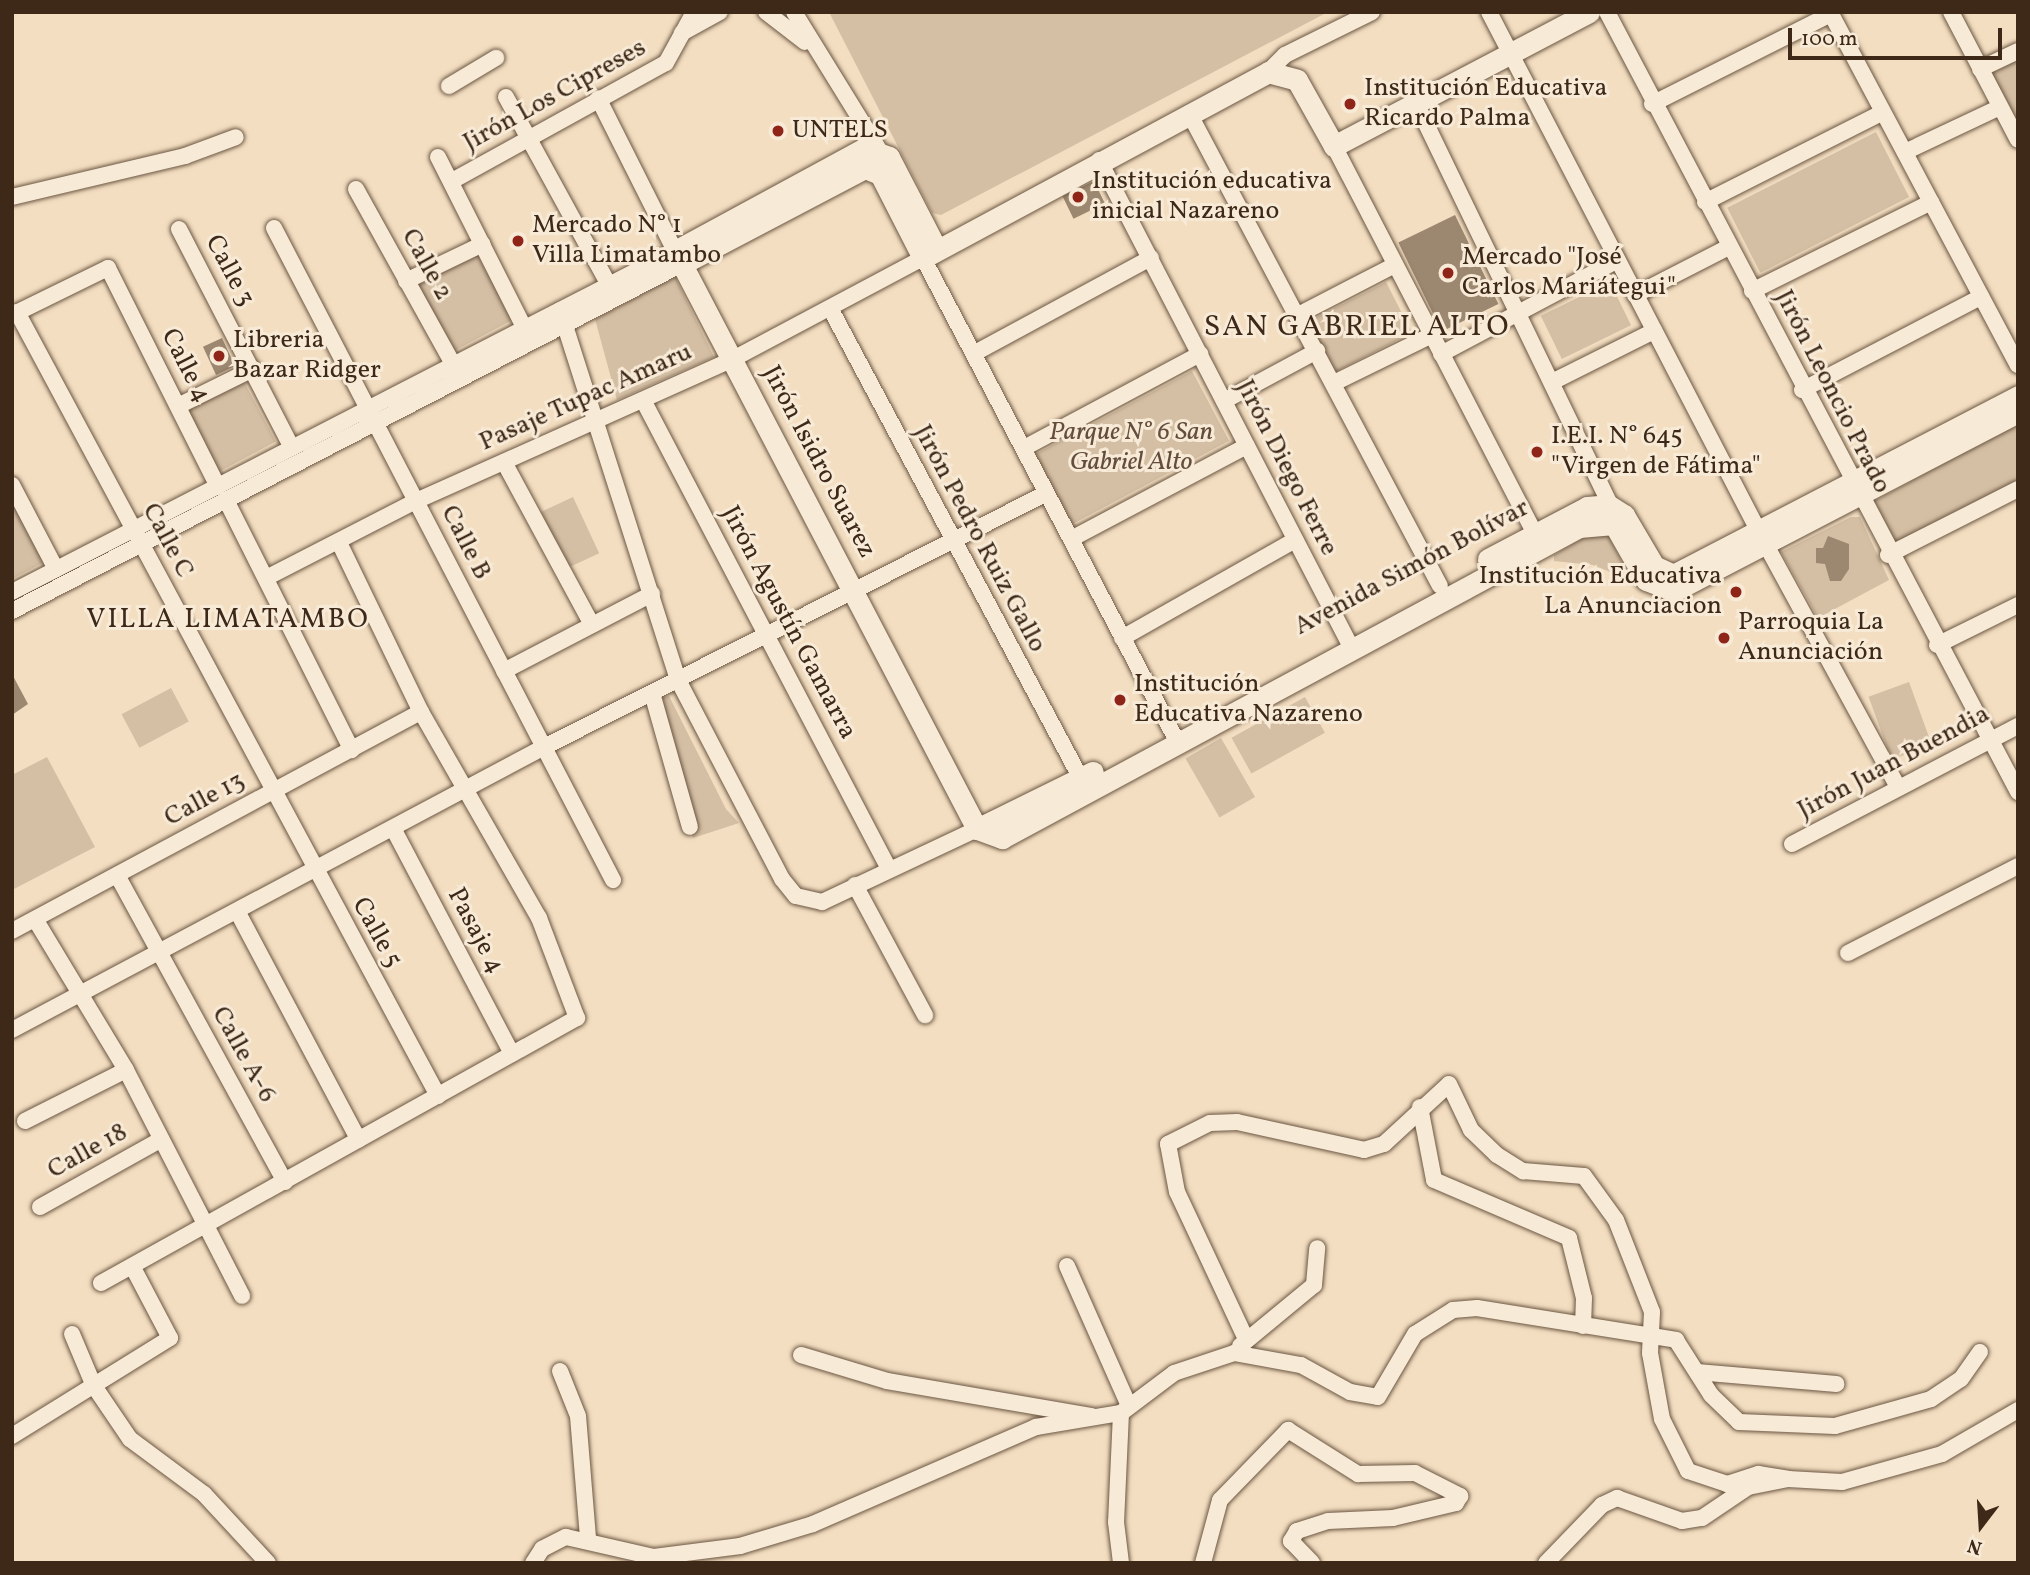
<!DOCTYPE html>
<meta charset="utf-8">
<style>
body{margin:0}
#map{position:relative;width:2030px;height:1575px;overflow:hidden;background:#f3dec1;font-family:Vollkorn,serif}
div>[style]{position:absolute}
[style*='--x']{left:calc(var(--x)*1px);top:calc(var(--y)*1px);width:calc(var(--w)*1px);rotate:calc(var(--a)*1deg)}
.green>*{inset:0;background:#d4bfa4;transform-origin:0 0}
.building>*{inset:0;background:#9c8770;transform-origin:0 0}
.roads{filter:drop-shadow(0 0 2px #6b5642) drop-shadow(0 0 2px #6b5642)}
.street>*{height:16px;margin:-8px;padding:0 8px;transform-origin:8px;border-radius:8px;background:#f7ead7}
.secondary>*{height:21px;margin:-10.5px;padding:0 10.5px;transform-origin:10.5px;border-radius:10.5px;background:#f7ead7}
.dots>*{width:19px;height:19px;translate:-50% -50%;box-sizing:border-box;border:4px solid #f7ead7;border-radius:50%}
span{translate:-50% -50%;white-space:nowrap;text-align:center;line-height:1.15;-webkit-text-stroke:6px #f7ead7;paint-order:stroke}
.poi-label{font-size:26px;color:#3e2918}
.left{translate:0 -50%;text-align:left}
.right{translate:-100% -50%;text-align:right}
.street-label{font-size:26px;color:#3e2918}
.park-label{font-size:26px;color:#644e3b;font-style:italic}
.neighbourhood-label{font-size:28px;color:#3e2918;letter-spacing:2px}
.quarter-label{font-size:30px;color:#3e2918;letter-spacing:2px}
.frame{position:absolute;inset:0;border:14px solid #3e2918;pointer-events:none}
.north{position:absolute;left:1946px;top:1491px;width:70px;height:70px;-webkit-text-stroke:5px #f7ead7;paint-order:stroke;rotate:197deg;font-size:19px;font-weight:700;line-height:28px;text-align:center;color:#3e2918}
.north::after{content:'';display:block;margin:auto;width:24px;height:32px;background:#3e2918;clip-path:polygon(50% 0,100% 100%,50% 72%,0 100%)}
.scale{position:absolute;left:1788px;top:28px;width:214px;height:32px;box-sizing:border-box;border:4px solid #3e2918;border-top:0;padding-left:9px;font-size:21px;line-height:24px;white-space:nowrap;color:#3e2918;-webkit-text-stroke:5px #f7ead7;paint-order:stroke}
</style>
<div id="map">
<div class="green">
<i style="clip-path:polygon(829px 12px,1328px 12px,941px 215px,932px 213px)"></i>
<i style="clip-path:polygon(2018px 60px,2018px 126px,1991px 73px)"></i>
<i style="left:1876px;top:132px;width:73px;height:167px;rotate:63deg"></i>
<i style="left:476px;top:252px;width:77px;height:67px;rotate:62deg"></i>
<i style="clip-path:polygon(675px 277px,714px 357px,617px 400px,595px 319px)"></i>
<i style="left:1386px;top:282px;width:57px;height:87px;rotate:63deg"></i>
<i style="left:1610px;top:282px;width:48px;height:77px;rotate:64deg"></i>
<i style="left:1192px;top:371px;width:79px;height:179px;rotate:62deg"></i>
<i style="left:242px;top:378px;width:72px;height:66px;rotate:62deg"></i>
<i style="clip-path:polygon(2018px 423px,2018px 480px,1895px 544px,1873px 502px)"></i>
<i style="left:573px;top:497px;width:62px;height:35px;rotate:65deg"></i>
<i style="clip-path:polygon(12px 502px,44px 562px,12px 579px)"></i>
<i style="clip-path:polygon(1851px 517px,1860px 517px,1889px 580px,1818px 618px,1781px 552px)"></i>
<i style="clip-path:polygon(1599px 528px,1605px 529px,1632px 581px,1593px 565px,1554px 561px,1554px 555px)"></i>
<i style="left:1909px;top:682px;width:67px;height:43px;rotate:70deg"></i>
<i style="left:171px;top:688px;width:38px;height:56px;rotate:62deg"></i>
<i style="clip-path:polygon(669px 696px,726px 809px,739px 823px,693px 838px,656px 709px,660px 698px)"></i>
<i style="left:1305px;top:697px;width:41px;height:84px;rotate:61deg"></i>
<i style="left:1221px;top:738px;width:68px;height:41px;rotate:60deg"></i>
<i style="clip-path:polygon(47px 757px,95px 847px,12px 890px,12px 775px)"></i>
</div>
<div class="building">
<i style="left:1094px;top:181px;width:25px;height:35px;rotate:64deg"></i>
<i style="left:1455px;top:215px;width:99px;height:63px;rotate:64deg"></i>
<i style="left:222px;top:338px;width:31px;height:21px;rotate:65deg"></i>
<i style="clip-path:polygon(1828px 536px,1849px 544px,1849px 569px,1841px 581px,1830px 581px,1825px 564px,1816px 563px,1816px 548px,1823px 548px)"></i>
<i style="clip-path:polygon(12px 674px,28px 704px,12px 715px)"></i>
</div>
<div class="roads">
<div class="street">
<i style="--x:766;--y:12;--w:49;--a:37.6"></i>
<i style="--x:794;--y:12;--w:160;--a:58.3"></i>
<i style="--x:1489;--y:12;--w:584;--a:62.56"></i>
<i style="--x:1607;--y:12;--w:882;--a:62.21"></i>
<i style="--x:1830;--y:12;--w:400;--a:62"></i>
<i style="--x:1951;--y:12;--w:144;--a:62.4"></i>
<i style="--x:682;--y:33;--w:43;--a:-28.9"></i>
<i style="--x:1980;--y:69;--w:42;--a:-25.3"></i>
<i style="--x:1268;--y:72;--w:24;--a:-45"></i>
<i style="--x:1285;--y:55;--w:97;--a:-26.3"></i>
<i style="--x:449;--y:86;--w:55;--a:-30.8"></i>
<i style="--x:506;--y:97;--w:214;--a:61.3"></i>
<i style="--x:1416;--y:103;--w:458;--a:64.2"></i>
<i style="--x:1652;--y:104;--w:200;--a:-26.7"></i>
<i style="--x:1189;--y:113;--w:535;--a:62.05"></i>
<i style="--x:1334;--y:146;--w:446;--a:62.6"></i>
<i style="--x:1905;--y:152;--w:105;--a:-25.3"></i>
<i style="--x:438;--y:157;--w:191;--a:63.2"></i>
<i style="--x:1099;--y:160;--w:551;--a:62.64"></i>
<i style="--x:452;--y:181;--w:244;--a:-28.9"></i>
<i style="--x:666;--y:63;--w:58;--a:-61.2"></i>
<i style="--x:356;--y:189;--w:200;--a:61"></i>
<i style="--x:12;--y:197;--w:178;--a:-13.3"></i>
<i style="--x:185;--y:156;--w:54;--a:-20.4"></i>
<i style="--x:1705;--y:202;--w:199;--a:-26.8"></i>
<i style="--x:274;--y:228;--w:735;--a:62.53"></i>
<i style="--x:179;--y:229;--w:246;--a:62.7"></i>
<i style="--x:406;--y:281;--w:85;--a:-25.7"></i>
<i style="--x:1752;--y:291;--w:200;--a:-26.4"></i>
<i style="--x:1635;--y:295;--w:106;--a:-27.1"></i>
<i style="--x:830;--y:308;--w:544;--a:61.93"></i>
<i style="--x:560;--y:310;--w:388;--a:72.3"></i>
<i style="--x:678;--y:680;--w:225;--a:62.4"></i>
<i style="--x:782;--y:879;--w:22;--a:51"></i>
<i style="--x:796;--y:896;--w:27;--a:13"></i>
<i style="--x:822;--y:902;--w:171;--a:-25.2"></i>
<i style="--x:17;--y:312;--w:890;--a:61.76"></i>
<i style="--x:12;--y:315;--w:107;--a:-26.1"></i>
<i style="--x:108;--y:268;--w:245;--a:63.3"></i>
<i style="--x:1298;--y:315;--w:109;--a:-27.3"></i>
<i style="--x:975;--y:353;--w:200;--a:-28.4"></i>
<i style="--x:1441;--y:354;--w:200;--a:-28"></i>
<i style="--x:1554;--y:381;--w:112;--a:-26.6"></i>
<i style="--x:1334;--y:383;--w:109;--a:-26.1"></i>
<i style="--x:1802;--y:390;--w:202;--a:-27.5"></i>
<i style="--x:643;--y:400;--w:530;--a:62.32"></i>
<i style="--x:1224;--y:401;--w:106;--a:-28.3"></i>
<i style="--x:178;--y:406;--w:84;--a:-26.3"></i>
<i style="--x:1024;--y:448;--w:200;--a:-28.1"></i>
<i style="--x:504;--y:462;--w:185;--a:61.6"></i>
<i style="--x:12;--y:485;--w:95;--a:62.4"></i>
<i style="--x:226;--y:500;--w:280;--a:63.3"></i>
<i style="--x:1071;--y:539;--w:199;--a:-27.9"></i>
<i style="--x:1766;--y:545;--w:276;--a:61.4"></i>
<i style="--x:1888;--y:555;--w:146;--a:-26.9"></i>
<i style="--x:266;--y:578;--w:169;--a:-27.2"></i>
<i style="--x:416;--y:501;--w:347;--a:-24.1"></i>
<i style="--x:733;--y:359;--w:215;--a:-28"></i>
<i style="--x:923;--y:258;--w:546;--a:62.26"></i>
<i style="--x:12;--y:592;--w:746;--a:-27.22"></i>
<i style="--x:675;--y:251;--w:171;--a:-116.7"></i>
<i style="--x:12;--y:611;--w:755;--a:-27.38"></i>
<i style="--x:1122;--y:638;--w:199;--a:-29.5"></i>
<i style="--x:1937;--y:645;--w:90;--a:-26.3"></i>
<i style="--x:504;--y:671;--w:167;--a:-27.5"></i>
<i style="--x:652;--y:693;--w:139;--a:74.2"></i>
<i style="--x:394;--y:830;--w:253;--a:62.2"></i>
<i style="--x:1792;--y:844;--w:255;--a:-27.6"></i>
<i style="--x:117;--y:875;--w:350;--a:61.3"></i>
<i style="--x:855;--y:885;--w:148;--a:61.7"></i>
<i style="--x:237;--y:911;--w:259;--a:62"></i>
<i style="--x:35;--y:919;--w:176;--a:58.9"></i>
<i style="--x:126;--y:1070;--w:254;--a:62.8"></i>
<i style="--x:12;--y:931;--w:464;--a:-28.2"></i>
<i style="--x:1848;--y:953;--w:191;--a:-27.1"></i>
<i style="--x:12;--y:1030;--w:603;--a:-28.01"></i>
<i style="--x:544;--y:747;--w:563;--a:-26.79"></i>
<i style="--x:1420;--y:1107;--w:74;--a:79.1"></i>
<i style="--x:1434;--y:1180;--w:147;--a:23.2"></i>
<i style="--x:1569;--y:1238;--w:62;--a:76"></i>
<i style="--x:1584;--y:1298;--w:28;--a:92"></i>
<i style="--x:25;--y:1121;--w:113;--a:-26.8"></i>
<i style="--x:40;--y:1207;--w:137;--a:-29.2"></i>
<i style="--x:1067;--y:1266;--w:153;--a:66.1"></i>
<i style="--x:101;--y:1283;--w:545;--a:-29.11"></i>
<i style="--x:577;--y:1018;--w:107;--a:-110.8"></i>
<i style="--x:539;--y:918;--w:237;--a:-119.8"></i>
<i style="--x:421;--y:712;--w:189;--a:-115.8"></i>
<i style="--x:72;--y:1334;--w:56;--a:67.1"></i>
<i style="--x:94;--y:1386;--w:64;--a:55.8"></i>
<i style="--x:130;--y:1439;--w:92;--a:36.6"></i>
<i style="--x:204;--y:1494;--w:94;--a:47.2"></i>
<i style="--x:1246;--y:1339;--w:162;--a:-115.1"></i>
<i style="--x:1177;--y:1192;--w:49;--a:-100.6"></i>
<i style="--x:1168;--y:1144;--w:47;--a:-26.6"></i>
<i style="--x:1210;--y:1123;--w:27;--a:-2"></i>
<i style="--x:1237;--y:1122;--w:130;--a:12.4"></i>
<i style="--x:1364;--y:1150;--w:21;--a:-17"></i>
<i style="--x:1384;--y:1144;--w:88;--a:-42.7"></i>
<i style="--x:1449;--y:1084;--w:51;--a:64.4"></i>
<i style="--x:1471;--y:1130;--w:36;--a:44"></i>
<i style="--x:1497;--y:1155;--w:31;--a:32"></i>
<i style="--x:1523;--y:1171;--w:61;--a:4.7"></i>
<i style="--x:1584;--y:1176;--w:54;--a:54"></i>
<i style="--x:1616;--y:1220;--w:99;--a:68.6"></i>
<i style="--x:1652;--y:1312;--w:41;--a:92.8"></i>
<i style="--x:1650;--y:1353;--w:67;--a:79.7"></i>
<i style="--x:1662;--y:1419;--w:58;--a:63.4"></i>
<i style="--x:1688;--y:1471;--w:41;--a:18.4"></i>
<i style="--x:1727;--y:1484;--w:33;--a:-18"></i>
<i style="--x:1758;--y:1474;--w:30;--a:9"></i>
<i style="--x:1240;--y:1346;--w:96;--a:-39.5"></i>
<i style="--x:1314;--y:1285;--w:37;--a:-85"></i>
<i style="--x:801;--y:1355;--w:90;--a:16.8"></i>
<i style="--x:887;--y:1381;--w:208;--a:9.7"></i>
<i style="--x:560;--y:1371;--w:48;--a:68.2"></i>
<i style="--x:578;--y:1416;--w:121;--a:85.3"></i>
<i style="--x:1697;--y:1372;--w:140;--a:4.9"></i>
<i style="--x:1121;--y:1413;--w:109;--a:92.6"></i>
<i style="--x:1116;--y:1522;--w:41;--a:83"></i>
<i style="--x:12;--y:1436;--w:186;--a:-31.8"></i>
<i style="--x:170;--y:1338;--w:81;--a:-117.8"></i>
<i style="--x:533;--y:1563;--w:17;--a:-57"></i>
<i style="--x:542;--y:1549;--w:27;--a:-27"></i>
<i style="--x:566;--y:1537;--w:90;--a:12.8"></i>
<i style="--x:654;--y:1557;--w:87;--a:-7.3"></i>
<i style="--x:740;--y:1546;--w:76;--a:-16.8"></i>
<i style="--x:813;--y:1524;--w:243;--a:-23.5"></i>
<i style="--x:1036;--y:1427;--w:86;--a:-9.4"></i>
<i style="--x:1121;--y:1413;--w:66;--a:-37"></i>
<i style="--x:1174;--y:1373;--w:63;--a:-18.4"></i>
<i style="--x:1234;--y:1353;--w:68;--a:10.2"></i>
<i style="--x:1301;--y:1365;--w:56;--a:28.9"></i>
<i style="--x:1350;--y:1392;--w:28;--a:10"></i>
<i style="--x:1378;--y:1397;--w:73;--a:-59.6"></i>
<i style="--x:1415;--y:1334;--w:45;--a:-32.3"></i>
<i style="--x:1453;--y:1310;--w:24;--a:-5"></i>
<i style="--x:1477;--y:1308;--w:202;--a:9.1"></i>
<i style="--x:1676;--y:1340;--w:65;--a:57.5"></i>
<i style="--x:1711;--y:1395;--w:39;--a:44"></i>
<i style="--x:1739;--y:1422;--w:96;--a:2.4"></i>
<i style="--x:1835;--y:1426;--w:100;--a:-15.7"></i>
<i style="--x:1931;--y:1399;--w:36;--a:-34"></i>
<i style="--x:1961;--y:1379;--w:33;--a:-55"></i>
<i style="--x:1203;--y:1563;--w:65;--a:-74.9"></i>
<i style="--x:1220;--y:1500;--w:98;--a:-45.8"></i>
<i style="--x:1288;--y:1430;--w:83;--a:32.2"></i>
<i style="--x:1358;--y:1474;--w:57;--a:-1"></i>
<i style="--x:1415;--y:1473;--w:51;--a:27.1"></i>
<i style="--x:1460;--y:1496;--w:8;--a:120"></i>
<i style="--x:1456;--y:1503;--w:65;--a:166.6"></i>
<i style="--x:1393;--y:1518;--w:65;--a:177.4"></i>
<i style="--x:1328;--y:1521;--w:33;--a:162"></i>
<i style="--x:1297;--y:1531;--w:12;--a:121"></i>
<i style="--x:1291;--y:1541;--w:30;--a:46"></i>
<i style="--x:1546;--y:1563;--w:81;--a:-46"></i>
<i style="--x:1602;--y:1505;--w:17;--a:-25"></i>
<i style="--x:1617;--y:1498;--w:69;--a:19.5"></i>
<i style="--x:1682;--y:1521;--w:20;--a:-9"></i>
<i style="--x:1702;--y:1518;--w:55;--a:-34"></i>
<i style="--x:1748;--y:1487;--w:41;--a:-11.3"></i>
<i style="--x:1788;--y:1479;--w:54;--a:3.2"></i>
<i style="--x:1842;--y:1482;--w:104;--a:-15.6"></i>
<i style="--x:1942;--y:1454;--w:88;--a:-30.1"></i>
</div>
<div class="secondary">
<i style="--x:937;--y:250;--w:105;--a:-117.3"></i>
<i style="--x:889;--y:157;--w:26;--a:-159"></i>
<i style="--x:865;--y:148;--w:216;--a:151.5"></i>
<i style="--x:675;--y:251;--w:652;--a:62.41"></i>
<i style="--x:977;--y:829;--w:27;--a:20"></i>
<i style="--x:1002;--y:838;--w:655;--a:-28.32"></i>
<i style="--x:1579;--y:527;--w:35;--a:-5"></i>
<i style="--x:1614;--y:524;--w:64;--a:60.3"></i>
<i style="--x:1646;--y:580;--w:30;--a:21"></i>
<i style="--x:1674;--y:591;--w:388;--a:-27.5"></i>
<i style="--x:682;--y:264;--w:207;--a:-27.7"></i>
<i style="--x:865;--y:168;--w:16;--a:22"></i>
<i style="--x:880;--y:174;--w:94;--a:62.9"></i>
<i style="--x:923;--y:258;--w:392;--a:-28.3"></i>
<i style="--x:1268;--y:72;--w:30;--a:15"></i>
<i style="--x:1297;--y:80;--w:76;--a:60.7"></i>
<i style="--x:1334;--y:146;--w:288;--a:-27.7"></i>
<i style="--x:1488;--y:559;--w:112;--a:-27.7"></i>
<i style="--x:1587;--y:507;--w:21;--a:-5"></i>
<i style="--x:1608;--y:505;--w:19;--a:32"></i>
<i style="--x:1624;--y:515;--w:59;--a:59.5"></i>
<i style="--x:1654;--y:566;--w:21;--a:25"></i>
<i style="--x:1673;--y:575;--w:389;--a:-27.4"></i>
<i style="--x:977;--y:829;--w:129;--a:-26.2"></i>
</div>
</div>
<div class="dots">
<i style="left:1350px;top:104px;background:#8f2418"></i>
<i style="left:778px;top:131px;background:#8f2418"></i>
<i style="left:1078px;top:197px;background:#8f2418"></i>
<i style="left:518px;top:241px;background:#8f2418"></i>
<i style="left:1448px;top:273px;background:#8f2418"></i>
<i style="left:219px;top:356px;background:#8f2418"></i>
<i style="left:1537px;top:452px;background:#8f2418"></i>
<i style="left:1736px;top:592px;background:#8f2418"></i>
<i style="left:1724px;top:638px;background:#8f2418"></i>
<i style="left:1120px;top:700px;background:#8f2418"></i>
</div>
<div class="poi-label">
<span class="left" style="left:1364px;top:104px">Institución Educativa<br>Ricardo Palma</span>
<span class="left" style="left:792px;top:131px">UNTELS</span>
<span class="left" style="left:1092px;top:197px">Institución educativa<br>inicial Nazareno</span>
<span class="left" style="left:532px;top:241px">Mercado N° 1<br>Villa Limatambo</span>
<span class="left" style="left:1462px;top:273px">Mercado "José<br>Carlos Mariátegui"</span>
<span class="left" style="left:233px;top:356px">Libreria<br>Bazar Ridger</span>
<span class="left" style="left:1551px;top:452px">I.E.I. N° 645<br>"Virgen de Fátima"</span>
<span class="right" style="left:1722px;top:592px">Institución Educativa<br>La Anunciacion</span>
<span class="left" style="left:1738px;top:638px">Parroquia La<br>Anunciación</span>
<span class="left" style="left:1134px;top:700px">Institución<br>Educativa Nazareno</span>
</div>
<div class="street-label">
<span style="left:555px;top:96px;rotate:-29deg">Jirón Los Cipreses</span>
<span style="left:426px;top:265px;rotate:61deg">Calle 2</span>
<span style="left:229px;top:271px;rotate:62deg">Calle 3</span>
<span style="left:185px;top:366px;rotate:63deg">Calle 4</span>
<span style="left:1832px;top:392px;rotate:63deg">Jirón Leoncio Prado</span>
<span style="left:586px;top:398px;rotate:-24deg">Pasaje Tupac Amaru</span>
<span style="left:818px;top:462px;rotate:62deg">Jirón Isidro Suarez</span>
<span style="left:1286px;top:468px;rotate:63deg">Jirón Diego Ferre</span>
<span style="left:979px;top:539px;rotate:62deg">Jirón Pedro Ruiz Gallo</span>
<span style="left:167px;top:541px;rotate:62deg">Calle C</span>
<span style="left:465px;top:543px;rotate:63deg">Calle B</span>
<span style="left:1412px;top:568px;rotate:-28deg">Avenida Simón Bolívar</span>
<span style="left:788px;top:623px;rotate:62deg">Jirón Agustín Gamarra</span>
<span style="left:1894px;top:763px;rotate:-28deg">Jirón Juan Buendia</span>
<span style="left:205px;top:800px;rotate:-28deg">Calle 13</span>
<span style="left:475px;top:931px;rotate:62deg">Pasaje 4</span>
<span style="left:376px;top:933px;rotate:61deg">Calle 5</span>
<span style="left:243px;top:1055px;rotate:61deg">Calle A-6</span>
<span style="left:88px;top:1152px;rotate:-29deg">Calle 18</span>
</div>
<div class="park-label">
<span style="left:1131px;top:448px">Parque N° 6 San<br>Gabriel Alto</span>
</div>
<div class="neighbourhood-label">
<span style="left:228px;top:620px">VILLA LIMATAMBO</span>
</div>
<div class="quarter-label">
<span style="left:1357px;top:327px">SAN GABRIEL ALTO</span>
</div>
<div class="frame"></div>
<div class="north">N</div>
<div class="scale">100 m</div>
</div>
